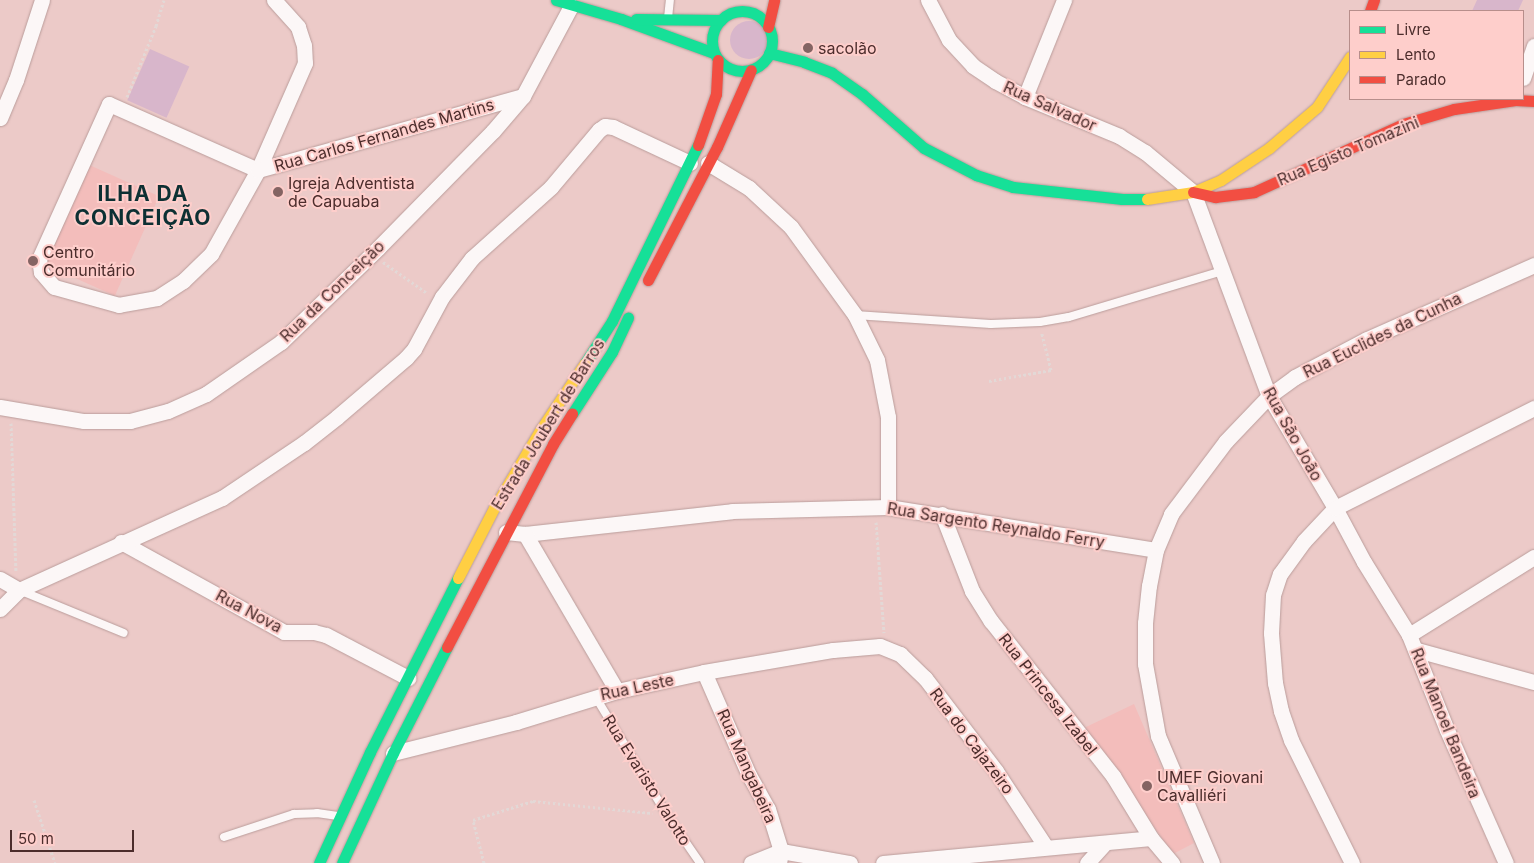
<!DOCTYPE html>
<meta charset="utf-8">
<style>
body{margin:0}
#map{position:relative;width:1534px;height:863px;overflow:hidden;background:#eccac8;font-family:Inter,sans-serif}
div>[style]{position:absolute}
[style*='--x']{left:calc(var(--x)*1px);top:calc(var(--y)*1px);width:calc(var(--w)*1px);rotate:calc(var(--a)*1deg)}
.built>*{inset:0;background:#f3bdbb;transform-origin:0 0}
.green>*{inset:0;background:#d8b6cb;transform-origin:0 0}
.round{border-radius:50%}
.path>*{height:3px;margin-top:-1.5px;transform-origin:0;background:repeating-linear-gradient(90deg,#e3d8d6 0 2.5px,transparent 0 5px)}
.roads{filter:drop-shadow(0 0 1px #ba9d9b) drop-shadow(0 0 1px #ba9d9b)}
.lane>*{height:8px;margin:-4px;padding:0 4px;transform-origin:4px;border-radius:4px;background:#fcf7f7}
.street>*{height:15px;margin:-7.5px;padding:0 7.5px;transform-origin:7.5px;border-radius:7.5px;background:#fcf7f7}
.fast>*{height:11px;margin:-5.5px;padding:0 5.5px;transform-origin:5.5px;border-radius:5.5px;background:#16e098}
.fast>.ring{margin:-5.5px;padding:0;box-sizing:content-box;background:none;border:11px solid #16e098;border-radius:50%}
.slow>*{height:11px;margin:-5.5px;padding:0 5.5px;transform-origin:5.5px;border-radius:5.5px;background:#ffcf43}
.jam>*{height:11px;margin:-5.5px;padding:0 5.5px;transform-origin:5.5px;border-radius:5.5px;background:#f24e42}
.dots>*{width:14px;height:14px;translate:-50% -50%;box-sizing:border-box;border:2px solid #fececb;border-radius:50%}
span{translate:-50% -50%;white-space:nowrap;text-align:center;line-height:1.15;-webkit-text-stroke:4px #fececb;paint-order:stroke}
.poi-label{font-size:16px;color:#4c2d2c}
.left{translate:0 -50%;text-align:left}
.street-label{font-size:16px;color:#4c2d2c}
.district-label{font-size:21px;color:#0d3033;font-weight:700;letter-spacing:1px}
.legend{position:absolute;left:1349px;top:10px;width:175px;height:90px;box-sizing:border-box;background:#fececb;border:1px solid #b78e8b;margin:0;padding:6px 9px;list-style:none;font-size:15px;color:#4c2d2c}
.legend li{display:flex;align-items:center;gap:10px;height:25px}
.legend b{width:25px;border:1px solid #b78e8b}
.scale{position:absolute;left:10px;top:830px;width:124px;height:22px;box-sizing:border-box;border:2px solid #4c2d2c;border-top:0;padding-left:6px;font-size:15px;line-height:18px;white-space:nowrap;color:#4c2d2c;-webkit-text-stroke:4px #fececb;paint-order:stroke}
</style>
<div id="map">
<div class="built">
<i style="left:87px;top:164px;width:79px;height:109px;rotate:24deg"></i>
<i style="clip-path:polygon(1134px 704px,1194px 843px,1173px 854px,1084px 728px)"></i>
</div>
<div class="green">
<i style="clip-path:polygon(1477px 0,1523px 0,1518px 11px,1472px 11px)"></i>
<i class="round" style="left:730px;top:21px;width:38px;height:38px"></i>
<i style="left:150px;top:49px;width:43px;height:56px;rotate:24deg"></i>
</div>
<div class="path">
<i style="--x:127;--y:97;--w:77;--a:-67.8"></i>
<i style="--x:156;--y:26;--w:27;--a:-73"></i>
<i style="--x:383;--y:262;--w:54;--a:35.2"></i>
<i style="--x:989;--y:381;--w:63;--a:-10.1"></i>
<i style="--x:1051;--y:370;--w:38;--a:-104"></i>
<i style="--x:11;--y:423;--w:149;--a:88.1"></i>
<i style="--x:876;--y:522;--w:111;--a:85.9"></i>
<i style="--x:34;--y:800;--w:66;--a:71.6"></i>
<i style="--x:484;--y:863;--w:44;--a:-104.3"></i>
<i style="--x:473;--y:820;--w:63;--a:-17.6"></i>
<i style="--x:533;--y:801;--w:120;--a:5.8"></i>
</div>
<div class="roads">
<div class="lane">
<i style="--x:668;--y:18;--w:18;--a:-84"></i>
<i style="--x:855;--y:315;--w:136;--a:3.8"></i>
<i style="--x:991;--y:324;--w:49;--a:-2.3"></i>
<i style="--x:1040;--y:322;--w:29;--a:-10"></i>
<i style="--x:1069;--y:317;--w:160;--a:-16.7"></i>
<i style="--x:19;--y:590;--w:113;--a:22.3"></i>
<i style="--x:595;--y:696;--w:139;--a:58.8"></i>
<i style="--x:667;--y:815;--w:58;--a:55.5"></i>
<i style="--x:224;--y:837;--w:74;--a:-18.2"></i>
<i style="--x:294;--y:814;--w:23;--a:-2"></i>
<i style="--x:317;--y:813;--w:21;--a:8"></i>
</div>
<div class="street">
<i style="--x:274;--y:0;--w:36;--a:48"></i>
<i style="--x:298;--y:27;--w:19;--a:72"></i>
<i style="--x:304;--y:45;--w:18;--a:87"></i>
<i style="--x:305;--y:63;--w:117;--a:113.7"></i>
<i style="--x:258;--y:170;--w:96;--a:119.2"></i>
<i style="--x:211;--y:254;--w:39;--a:136"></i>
<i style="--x:183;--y:281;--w:31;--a:147"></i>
<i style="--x:157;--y:298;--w:39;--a:170"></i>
<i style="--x:119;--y:305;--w:67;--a:-164.5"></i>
<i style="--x:54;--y:287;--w:20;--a:-131"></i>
<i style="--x:41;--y:272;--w:13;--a:-99"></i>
<i style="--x:39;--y:259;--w:170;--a:-65.7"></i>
<i style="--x:109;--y:104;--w:163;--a:23.9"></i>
<i style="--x:258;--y:170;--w:275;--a:-15.6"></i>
<i style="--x:928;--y:0;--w:45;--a:62.3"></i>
<i style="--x:949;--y:40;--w:35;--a:47"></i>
<i style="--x:973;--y:66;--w:27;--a:34"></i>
<i style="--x:995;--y:81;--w:34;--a:28"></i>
<i style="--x:1025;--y:97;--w:102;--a:22.5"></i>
<i style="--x:1119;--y:136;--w:31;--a:32"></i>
<i style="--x:1145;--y:152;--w:62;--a:39.8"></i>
<i style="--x:1193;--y:192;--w:218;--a:69.6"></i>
<i style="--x:1269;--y:396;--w:130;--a:59.5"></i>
<i style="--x:1335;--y:508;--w:61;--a:61.8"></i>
<i style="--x:1364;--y:562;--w:86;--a:58.3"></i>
<i style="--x:1409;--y:635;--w:102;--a:68.2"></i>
<i style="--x:1447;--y:730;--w:145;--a:66.1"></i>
<i style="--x:1523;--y:78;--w:34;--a:-71"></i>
<i style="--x:1025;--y:97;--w:105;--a:-68.1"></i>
<i style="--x:0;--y:118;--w:41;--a:-67.2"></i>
<i style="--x:16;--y:80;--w:84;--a:-72"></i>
<i style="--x:708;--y:163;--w:48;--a:31.4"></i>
<i style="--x:749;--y:188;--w:57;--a:42.9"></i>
<i style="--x:791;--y:227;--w:109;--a:54"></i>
<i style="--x:855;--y:315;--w:50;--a:63.9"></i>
<i style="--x:877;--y:360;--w:58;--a:79.1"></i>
<i style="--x:888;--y:417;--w:90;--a:90"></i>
<i style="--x:0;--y:407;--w:85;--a:9.5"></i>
<i style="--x:84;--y:421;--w:46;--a:0"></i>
<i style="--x:130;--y:421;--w:39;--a:-15"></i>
<i style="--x:168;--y:411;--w:42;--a:-24.1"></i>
<i style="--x:206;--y:394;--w:91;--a:-34.7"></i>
<i style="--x:281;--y:342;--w:135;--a:-44.1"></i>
<i style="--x:378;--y:248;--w:164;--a:-45.5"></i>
<i style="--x:493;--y:131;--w:46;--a:-49.4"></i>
<i style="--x:523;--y:96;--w:102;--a:-61.9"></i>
<i style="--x:942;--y:514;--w:83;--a:68.7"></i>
<i style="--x:972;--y:591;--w:36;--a:58"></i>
<i style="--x:991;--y:621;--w:197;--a:51.8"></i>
<i style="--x:1113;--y:776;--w:73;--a:58.5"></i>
<i style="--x:1151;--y:838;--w:33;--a:50"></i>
<i style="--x:506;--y:532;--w:19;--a:6"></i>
<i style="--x:525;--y:534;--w:208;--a:-6.3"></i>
<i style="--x:732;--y:511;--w:156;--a:-1.5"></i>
<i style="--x:888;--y:507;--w:271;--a:9.1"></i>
<i style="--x:525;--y:534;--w:182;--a:59.6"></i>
<i style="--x:121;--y:542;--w:186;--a:28.9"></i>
<i style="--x:284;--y:632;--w:30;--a:0"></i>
<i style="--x:314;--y:632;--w:12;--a:14"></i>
<i style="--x:326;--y:635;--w:93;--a:27.7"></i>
<i style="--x:0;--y:579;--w:22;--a:30"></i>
<i style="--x:0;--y:609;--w:27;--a:-45"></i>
<i style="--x:19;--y:590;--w:223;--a:-24.4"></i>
<i style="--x:222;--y:498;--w:99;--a:-33.9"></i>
<i style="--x:304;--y:443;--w:42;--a:-38.2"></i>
<i style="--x:337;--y:417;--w:91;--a:-40.5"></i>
<i style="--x:406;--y:358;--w:12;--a:-48"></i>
<i style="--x:414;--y:349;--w:59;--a:-61.7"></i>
<i style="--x:442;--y:297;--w:49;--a:-52.4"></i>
<i style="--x:472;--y:258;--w:106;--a:-41.9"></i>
<i style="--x:551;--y:187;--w:75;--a:-49.9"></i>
<i style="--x:599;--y:130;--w:7;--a:-34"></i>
<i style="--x:605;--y:126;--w:8;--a:7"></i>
<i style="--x:613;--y:127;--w:85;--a:25.1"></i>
<i style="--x:1409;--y:635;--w:147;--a:-32"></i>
<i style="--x:1417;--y:650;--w:121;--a:15.3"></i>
<i style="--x:704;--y:672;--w:112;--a:66.4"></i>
<i style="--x:749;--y:775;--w:39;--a:61"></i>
<i style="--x:768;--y:809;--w:44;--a:72.8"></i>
<i style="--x:781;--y:851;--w:12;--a:99"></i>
<i style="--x:393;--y:753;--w:127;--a:-14.1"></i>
<i style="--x:516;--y:722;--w:106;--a:-17.1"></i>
<i style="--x:617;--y:691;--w:89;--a:-12.3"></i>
<i style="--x:704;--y:672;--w:131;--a:-9.7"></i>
<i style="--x:833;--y:650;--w:47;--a:-4.9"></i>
<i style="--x:880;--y:646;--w:22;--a:22"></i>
<i style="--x:900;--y:654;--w:35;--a:44"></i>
<i style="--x:925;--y:678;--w:117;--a:52.6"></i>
<i style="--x:996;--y:771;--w:91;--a:56.7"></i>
<i style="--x:751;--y:863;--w:32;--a:-22"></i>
<i style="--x:781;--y:851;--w:70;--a:9.9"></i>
<i style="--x:883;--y:863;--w:269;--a:-5.3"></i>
<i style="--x:1087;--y:863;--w:27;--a:-48"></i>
<i style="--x:1212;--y:863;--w:138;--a:-113"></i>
<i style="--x:1158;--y:736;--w:73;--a:-100.2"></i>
<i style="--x:1145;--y:664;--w:41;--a:-90"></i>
<i style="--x:1145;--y:623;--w:37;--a:-84"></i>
<i style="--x:1149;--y:586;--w:37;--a:-79"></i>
<i style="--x:1156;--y:550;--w:39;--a:-67"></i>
<i style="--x:1171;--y:514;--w:91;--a:-53"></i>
<i style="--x:1226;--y:441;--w:62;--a:-46.3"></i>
<i style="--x:1269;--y:396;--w:32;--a:-36"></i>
<i style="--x:1295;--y:377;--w:81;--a:-27.8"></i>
<i style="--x:1367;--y:339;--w:183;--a:-23.9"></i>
<i style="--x:1352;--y:863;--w:137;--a:-116.4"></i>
<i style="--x:1291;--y:740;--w:31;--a:-109"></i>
<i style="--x:1281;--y:711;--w:29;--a:-102"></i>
<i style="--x:1275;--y:683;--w:50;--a:-94.6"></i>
<i style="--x:1271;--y:633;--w:38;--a:-87"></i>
<i style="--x:1273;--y:595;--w:22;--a:-72"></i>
<i style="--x:1280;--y:574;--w:41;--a:-54"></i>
<i style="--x:1304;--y:541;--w:45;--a:-46.8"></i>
<i style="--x:1335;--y:508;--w:223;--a:-26.7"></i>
</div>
<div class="fast">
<i style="--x:556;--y:0;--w:68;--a:16.3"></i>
<i style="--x:621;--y:19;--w:99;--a:20.1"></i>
<i class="ring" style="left:712px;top:11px;width:49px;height:49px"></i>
<i style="--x:636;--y:19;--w:85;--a:0.7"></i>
<i style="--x:769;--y:53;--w:36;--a:14"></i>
<i style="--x:804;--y:62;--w:30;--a:21"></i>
<i style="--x:832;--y:73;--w:37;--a:35"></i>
<i style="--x:862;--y:94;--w:82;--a:41.1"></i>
<i style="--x:924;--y:148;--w:59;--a:27.4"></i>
<i style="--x:976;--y:175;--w:39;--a:18"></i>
<i style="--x:1013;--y:187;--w:110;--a:6.3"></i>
<i style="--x:1122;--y:199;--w:25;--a:0"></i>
<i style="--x:585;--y:363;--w:50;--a:-57.3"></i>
<i style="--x:612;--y:321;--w:196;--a:-64"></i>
<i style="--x:572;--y:414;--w:74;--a:-57.2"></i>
<i style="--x:612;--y:352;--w:38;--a:-65"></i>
<i style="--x:319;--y:863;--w:122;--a:-65.3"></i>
<i style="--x:370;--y:752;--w:195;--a:-63.2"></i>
<i style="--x:342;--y:863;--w:121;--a:-65.1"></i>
<i style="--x:393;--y:753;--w:119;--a:-63"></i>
</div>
<div class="slow">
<i style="--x:1147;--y:199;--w:47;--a:-8.7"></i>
<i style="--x:1193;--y:192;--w:30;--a:-23"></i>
<i style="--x:1221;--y:180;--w:58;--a:-33.7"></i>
<i style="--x:1269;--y:148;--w:63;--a:-40.5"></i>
<i style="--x:1317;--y:107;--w:60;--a:-56.6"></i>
<i style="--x:458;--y:578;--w:79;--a:-62.8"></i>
<i style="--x:494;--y:508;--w:92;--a:-59.3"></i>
<i style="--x:541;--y:429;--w:79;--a:-56.3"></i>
</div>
<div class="jam">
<i style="--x:1370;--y:11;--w:12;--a:-70"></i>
<i style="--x:768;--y:27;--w:28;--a:-77"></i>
<i style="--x:698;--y:145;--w:54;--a:-70.6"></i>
<i style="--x:716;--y:94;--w:34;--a:-87"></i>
<i style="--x:1193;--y:192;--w:23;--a:13"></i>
<i style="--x:1215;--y:197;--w:39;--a:-7"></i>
<i style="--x:1254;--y:192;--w:164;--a:-24.5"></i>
<i style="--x:1403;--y:124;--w:53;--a:-16.4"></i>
<i style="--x:1454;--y:109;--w:62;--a:-8.4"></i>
<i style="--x:1515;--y:100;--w:19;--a:3"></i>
<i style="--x:648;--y:280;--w:150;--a:-62.6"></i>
<i style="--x:717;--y:147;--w:84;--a:-66.2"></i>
<i style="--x:447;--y:647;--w:229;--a:-62.4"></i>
<i style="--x:553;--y:444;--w:36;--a:-58"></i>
</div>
</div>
<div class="dots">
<i style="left:808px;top:48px;background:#846463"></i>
<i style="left:278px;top:192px;background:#846463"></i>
<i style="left:33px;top:261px;background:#846463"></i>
<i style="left:1147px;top:786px;background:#846463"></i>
</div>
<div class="poi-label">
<span class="left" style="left:818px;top:48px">sacolão</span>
<span class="left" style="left:288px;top:192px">Igreja Adventista<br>de Capuaba</span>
<span class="left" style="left:43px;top:261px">Centro<br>Comunitário</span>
<span class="left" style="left:1157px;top:786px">UMEF Giovani<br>Cavalliéri</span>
</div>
<div class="street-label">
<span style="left:1050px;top:106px;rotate:24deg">Rua Salvador</span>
<span style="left:384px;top:135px;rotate:-16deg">Rua Carlos Fernandes Martins</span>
<span style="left:1348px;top:151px;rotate:-23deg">Rua Egisto Tomazini</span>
<span style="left:332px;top:291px;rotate:-44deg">Rua da Conceição</span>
<span style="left:1382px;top:335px;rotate:-26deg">Rua Euclides da Cunha</span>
<span style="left:548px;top:424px;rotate:-58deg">Estrada Joubert de Barros</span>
<span style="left:1293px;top:434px;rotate:61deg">Rua São João</span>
<span style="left:996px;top:525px;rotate:9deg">Rua Sargento Reynaldo Ferry</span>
<span style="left:249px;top:611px;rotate:28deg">Rua Nova</span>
<span style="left:637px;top:687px;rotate:-12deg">Rua Leste</span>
<span style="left:1048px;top:694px;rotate:52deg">Rua Princesa Izabel</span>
<span style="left:1446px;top:723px;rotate:68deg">Rua Manoel Bandeira</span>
<span style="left:972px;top:741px;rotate:53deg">Rua do Cajazeiro</span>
<span style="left:747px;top:766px;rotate:66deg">Rua Mangabeira</span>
<span style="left:647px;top:780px;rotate:58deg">Rua Evaristo Valotto</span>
</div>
<div class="district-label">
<span style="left:143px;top:206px">ILHA DA<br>CONCEIÇÃO</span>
</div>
<ul class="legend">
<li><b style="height:6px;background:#16e098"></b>Livre</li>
<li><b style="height:6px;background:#ffcf43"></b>Lento</li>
<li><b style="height:6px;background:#f24e42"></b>Parado</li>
</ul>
<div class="scale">50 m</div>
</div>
